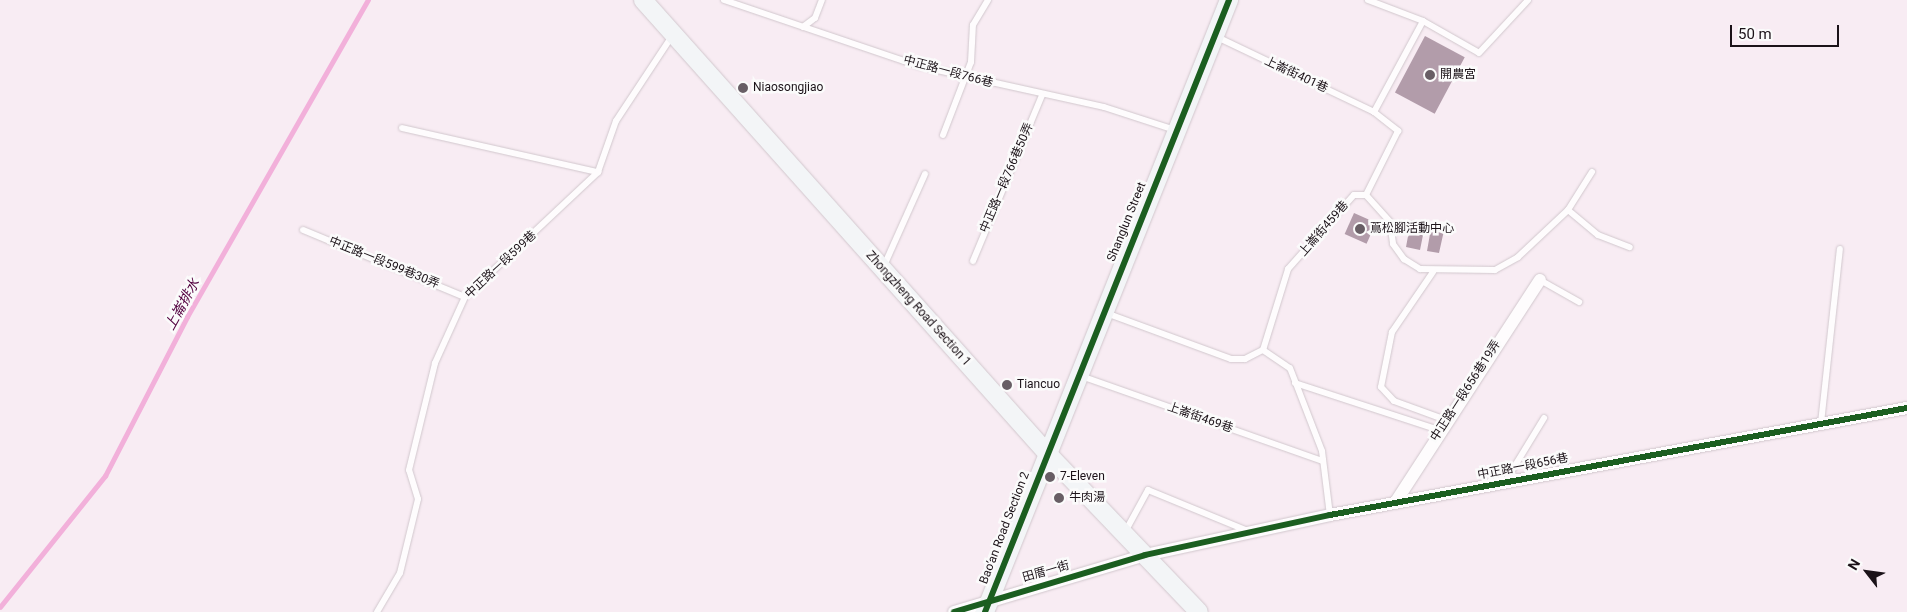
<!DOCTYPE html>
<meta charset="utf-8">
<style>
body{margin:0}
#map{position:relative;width:1907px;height:612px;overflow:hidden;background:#f8ecf3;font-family:Roboto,"Noto Sans TC",sans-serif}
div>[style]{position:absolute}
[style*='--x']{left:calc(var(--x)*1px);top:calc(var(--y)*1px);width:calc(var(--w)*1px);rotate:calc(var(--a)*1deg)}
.stream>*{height:4.5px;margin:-2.25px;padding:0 2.25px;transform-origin:2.25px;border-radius:2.25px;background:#f2b0da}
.building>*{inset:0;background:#b29caa;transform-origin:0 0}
.roads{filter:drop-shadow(0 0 1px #d1c7cd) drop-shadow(0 0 1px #d1c7cd)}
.lane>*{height:6px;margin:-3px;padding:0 3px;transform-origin:3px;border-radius:3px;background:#fefcfd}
.street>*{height:12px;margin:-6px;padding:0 6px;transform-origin:6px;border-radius:6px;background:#fefcfd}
.secondary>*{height:18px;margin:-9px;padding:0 9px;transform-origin:9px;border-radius:9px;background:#f3f5f7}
.cycleway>*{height:6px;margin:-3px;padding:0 3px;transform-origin:3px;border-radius:3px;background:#1b5e20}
.dots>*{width:14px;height:14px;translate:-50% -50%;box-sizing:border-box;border:2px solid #fbfbfb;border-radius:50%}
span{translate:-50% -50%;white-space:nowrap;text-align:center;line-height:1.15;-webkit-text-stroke:5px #fbfbfb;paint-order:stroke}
.street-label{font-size:12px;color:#1b1218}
.poi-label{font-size:12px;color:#1b1218}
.left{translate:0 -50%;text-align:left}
.water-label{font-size:14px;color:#540341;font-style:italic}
.north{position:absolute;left:1842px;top:547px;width:50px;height:50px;-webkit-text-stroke:4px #fbfbfb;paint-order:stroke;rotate:300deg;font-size:14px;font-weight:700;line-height:20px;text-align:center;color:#1b1218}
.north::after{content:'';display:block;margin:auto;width:18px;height:22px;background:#1b1218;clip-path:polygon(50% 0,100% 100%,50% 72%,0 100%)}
.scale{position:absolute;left:1730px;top:25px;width:109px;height:22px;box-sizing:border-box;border:2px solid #1b1218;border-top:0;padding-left:6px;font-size:15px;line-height:18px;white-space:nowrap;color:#1b1218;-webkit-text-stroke:4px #fbfbfb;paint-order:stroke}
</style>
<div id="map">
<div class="stream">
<i style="--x:0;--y:607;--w:168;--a:-51.3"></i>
<i style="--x:105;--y:476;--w:179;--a:-62.7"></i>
<i style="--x:187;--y:317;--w:365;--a:-60.3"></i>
</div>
<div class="building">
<i style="left:1425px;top:36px;width:45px;height:64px;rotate:28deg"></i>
<i style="left:1354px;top:213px;width:24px;height:23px;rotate:24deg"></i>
<i style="clip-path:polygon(1411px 220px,1445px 226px,1439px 253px,1427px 251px,1430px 234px,1423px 235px,1420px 250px,1406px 247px)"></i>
</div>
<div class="roads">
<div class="lane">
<i style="--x:724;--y:0;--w:206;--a:18.7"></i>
<i style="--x:919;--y:66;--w:189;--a:12.5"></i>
<i style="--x:1104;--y:107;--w:75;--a:17.9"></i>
<i style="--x:1368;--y:0;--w:59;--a:20.9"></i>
<i style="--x:1423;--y:21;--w:64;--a:29.7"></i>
<i style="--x:1479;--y:53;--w:72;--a:-47.2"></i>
<i style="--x:803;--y:27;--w:15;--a:-37"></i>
<i style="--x:815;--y:18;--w:19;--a:-69"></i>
<i style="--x:1217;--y:37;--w:174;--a:25.5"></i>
<i style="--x:1374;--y:112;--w:31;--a:38"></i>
<i style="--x:1398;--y:131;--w:72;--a:116.6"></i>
<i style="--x:1374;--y:112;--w:103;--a:-61.7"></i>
<i style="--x:402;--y:128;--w:201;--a:12.7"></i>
<i style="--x:943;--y:135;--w:78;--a:-69"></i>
<i style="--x:971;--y:62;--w:37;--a:-87"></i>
<i style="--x:973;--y:25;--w:29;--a:-59"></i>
<i style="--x:1568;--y:210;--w:39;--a:40"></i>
<i style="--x:1598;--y:235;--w:34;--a:21"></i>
<i style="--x:303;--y:230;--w:175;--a:22.5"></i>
<i style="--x:973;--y:261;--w:180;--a:-67.4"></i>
<i style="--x:883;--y:268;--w:103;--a:-65.9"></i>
<i style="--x:1433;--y:272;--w:73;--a:124.3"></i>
<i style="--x:1392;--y:332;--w:56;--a:101.3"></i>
<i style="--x:1381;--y:387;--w:19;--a:47"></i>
<i style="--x:1394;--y:401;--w:55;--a:20.1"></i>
<i style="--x:1540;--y:280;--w:45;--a:29.4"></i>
<i style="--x:1106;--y:313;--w:133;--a:20.2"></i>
<i style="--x:1231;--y:359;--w:14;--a:0"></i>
<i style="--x:1245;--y:359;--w:20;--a:-27"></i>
<i style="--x:1263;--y:350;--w:85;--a:-72.8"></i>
<i style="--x:1288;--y:269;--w:99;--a:-48.3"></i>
<i style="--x:1354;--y:195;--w:12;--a:0"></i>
<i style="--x:1366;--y:195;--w:36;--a:48"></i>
<i style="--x:1390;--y:222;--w:22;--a:82"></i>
<i style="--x:1393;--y:244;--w:19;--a:54"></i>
<i style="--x:1404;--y:259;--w:19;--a:32"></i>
<i style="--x:1420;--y:269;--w:75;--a:0.8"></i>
<i style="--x:1495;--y:270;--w:26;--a:-29"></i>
<i style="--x:1518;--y:257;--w:69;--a:-43.2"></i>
<i style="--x:1568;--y:210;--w:45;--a:-57.7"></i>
<i style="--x:1263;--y:350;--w:32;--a:34"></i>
<i style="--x:1290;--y:368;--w:89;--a:68.9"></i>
<i style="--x:1322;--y:451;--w:64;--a:82.9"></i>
<i style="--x:1081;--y:376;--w:256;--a:19.4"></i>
<i style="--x:1295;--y:383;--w:151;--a:18.1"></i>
<i style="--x:1821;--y:423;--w:175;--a:-83.8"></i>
<i style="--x:1505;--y:482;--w:75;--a:-58.6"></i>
<i style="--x:1125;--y:532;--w:48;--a:-61.3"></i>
<i style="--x:1148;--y:490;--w:108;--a:22.3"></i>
<i style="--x:377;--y:612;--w:45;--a:-59.5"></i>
<i style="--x:400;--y:573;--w:76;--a:-76.3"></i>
<i style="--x:418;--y:499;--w:30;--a:-107"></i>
<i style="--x:409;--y:470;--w:110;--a:-76.3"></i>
<i style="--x:435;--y:363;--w:72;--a:-65.6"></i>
<i style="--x:465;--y:297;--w:183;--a:-43.2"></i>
<i style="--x:598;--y:172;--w:54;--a:-70.6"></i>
<i style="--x:616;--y:121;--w:102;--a:-56.6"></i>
</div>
<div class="street">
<i style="--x:1395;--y:503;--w:266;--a:-57"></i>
<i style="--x:954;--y:612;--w:199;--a:-16.6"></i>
<i style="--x:1145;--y:555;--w:189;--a:-12.2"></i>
<i style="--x:1330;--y:515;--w:587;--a:-10.51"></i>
</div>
<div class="secondary">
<i style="--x:643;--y:0;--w:606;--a:48.28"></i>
<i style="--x:1046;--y:452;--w:221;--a:46.3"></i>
<i style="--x:985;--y:612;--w:659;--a:-68.26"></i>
</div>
</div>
<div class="cycleway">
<i style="--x:954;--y:612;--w:199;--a:-16.6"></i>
<i style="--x:1145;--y:555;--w:189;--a:-12.2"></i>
<i style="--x:1330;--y:515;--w:587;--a:-10.51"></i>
<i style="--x:985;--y:612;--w:659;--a:-68.26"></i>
</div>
<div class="dots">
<i style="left:1430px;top:75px;background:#685e65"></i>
<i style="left:743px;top:88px;background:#685e65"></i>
<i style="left:1360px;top:229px;background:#685e65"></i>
<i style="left:1007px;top:385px;background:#685e65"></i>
<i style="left:1050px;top:477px;background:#685e65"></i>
<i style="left:1059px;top:498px;background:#685e65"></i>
</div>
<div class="street-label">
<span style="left:948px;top:72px;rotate:15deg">中正路一段766巷</span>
<span style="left:1296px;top:75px;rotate:25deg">上崙街401巷</span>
<span style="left:1007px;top:178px;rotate:-67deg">中正路一段766巷50弄</span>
<span style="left:1127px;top:222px;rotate:-68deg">Shanglun Street</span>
<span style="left:1324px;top:229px;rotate:-49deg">上崙街459巷</span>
<span style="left:384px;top:263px;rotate:22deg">中正路一段599巷30弄</span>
<span style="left:501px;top:265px;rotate:-43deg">中正路一段599巷</span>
<span style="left:918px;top:309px;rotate:48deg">Zhongzheng Road Section 1</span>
<span style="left:1466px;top:391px;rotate:-57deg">中正路一段656巷19弄</span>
<span style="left:1200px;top:418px;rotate:19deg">上崙街469巷</span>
<span style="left:1523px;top:467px;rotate:-11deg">中正路一段656巷</span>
<span style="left:1005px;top:528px;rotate:-69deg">Bao’an Road Section 2</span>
<span style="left:1046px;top:572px;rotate:-16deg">田厝一街</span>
</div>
<div class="poi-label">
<span class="left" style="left:1440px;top:75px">開農宮</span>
<span class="left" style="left:753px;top:88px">Niaosongjiao</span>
<span class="left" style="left:1370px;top:229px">蔦松腳活動中心</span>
<span class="left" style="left:1017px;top:385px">Tiancuo</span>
<span class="left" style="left:1060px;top:477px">7-Eleven</span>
<span class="left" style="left:1069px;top:498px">牛肉湯</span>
</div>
<div class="water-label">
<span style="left:182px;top:304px;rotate:-61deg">上崙排水</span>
</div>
<div class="north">N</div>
<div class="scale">50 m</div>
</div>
